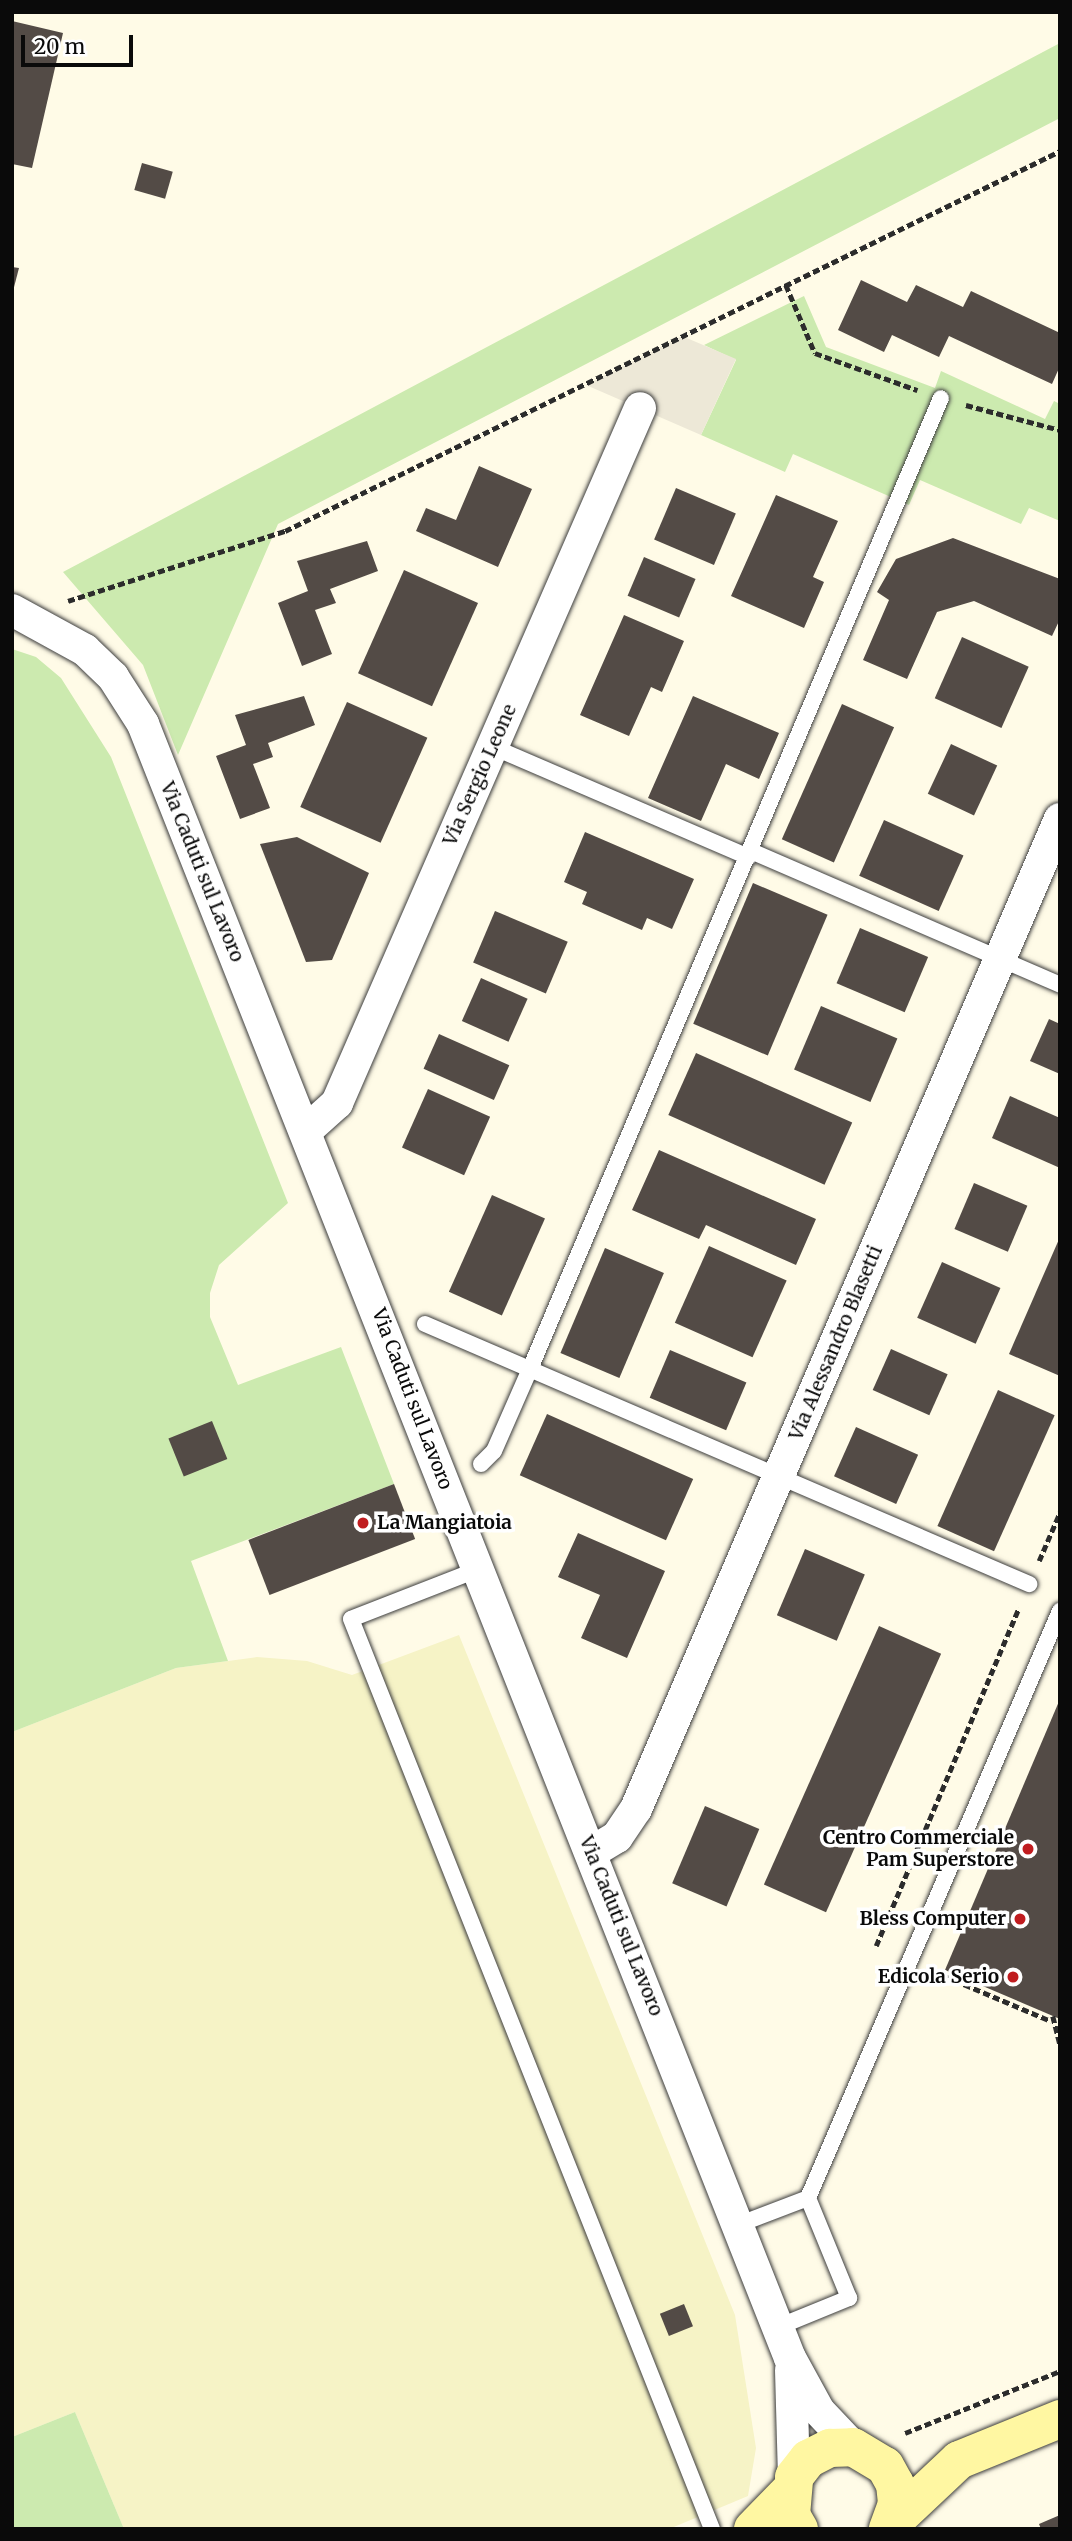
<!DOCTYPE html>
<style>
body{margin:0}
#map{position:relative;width:1072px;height:2541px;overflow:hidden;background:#fffbe7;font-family:Merriweather,serif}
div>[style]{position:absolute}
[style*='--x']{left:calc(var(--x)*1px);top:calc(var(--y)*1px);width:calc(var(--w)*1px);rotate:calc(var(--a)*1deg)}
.farmland>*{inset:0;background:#f6f3c6}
.green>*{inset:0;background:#cceaaf}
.plaza>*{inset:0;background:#ede8d7}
.building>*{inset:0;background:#534b46;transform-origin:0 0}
.path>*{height:4.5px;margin-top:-2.25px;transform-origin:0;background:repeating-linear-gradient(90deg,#2c2c2c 0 7px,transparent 0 10.5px)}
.roads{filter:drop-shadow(0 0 2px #3d3d3d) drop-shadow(0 0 2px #3d3d3d)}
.service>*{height:16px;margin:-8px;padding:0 8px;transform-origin:8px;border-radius:8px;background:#fff}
.minor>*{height:32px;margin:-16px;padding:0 16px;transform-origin:16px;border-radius:16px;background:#fff}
.secondary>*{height:38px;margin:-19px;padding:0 19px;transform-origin:19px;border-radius:19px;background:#fff7a2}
.dots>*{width:19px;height:19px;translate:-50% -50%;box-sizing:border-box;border:4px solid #fff;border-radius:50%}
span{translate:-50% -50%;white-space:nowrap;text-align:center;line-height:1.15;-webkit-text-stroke:7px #fff;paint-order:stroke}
.street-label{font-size:19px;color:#0a0a0a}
.poi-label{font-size:19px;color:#0a0a0a;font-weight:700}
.left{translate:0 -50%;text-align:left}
.right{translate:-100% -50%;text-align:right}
.frame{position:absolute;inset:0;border:14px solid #0a0a0a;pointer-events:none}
.scale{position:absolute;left:21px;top:35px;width:112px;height:32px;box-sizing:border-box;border:4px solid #0a0a0a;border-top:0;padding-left:9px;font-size:21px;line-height:24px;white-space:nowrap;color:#0a0a0a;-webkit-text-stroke:5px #fff;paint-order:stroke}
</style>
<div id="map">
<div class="farmland">
<i style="clip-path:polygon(459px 1635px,735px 2315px,756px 2448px,748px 2496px,669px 2529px,124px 2529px,75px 2412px,12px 2437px,12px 1732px,176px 1668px,257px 1657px,307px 1661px,352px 1675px)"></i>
</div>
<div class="green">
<i style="clip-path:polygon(1060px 43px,1060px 118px,278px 524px,178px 755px,143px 665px,63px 572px)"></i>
<i style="clip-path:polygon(804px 296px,826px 347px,935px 388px,941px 371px,1045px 419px,1054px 401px,1060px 404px,1060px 521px,1029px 508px,1021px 524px,920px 480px,909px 505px,793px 454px,785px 472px,701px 435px,736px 360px,704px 345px)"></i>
<i style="clip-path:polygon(12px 649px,36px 657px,61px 678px,111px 757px,288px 1203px,219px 1265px,210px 1293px,210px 1317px,238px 1385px,341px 1347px,394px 1484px,191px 1561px,228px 1661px,176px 1668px,12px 1732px)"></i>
<i style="clip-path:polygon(75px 2412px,124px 2529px,12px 2529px,12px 2437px)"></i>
</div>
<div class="plaza">
<i style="clip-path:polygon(682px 336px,736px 359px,701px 435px,586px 385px)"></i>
</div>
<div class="building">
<i style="clip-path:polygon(12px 21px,63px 33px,32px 168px,12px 164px)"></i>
<i style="left:142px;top:163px;width:32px;height:28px;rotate:16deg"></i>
<i style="clip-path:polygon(12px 267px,19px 268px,13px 291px,12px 291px)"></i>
<i style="clip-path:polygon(861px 280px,907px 302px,916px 285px,963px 307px,971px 291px,1060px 333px,1060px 366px,1052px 384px,949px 336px,939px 357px,892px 335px,884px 352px,838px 330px)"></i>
<i style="clip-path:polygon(479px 466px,532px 489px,498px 567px,416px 531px,426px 508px,456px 520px)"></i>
<i style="left:676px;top:488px;width:65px;height:56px;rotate:23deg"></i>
<i style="clip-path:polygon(776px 495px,838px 521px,813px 577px,824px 582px,804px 628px,731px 596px)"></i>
<i style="clip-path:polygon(953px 538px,1060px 579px,1060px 619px,1052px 636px,974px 601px,937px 612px,907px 679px,863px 660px,889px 600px,877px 592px,896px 559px)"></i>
<i style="clip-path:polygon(367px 541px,378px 571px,330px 589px,336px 603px,315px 610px,332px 654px,302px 666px,278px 603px,308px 591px,297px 561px)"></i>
<i style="left:644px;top:557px;width:56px;height:42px;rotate:23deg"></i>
<i style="left:404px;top:570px;width:81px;height:113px;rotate:24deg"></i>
<i style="clip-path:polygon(624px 615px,684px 641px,662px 692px,651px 687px,629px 736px,580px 715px)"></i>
<i style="left:962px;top:637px;width:73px;height:67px;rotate:24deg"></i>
<i style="clip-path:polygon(304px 696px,315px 725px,268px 743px,273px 757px,253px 764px,270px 808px,240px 819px,216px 756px,246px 745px,235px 715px)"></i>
<i style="clip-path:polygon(693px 696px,779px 733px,759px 779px,726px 764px,701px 821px,648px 798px)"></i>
<i style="left:347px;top:702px;width:88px;height:115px;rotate:24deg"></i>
<i style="left:842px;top:704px;width:57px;height:148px;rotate:24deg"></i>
<i style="left:951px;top:744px;width:51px;height:55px;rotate:25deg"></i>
<i style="left:884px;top:820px;width:87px;height:61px;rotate:24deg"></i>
<i style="clip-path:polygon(585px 832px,694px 879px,672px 929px,647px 918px,642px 930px,582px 904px,587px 892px,564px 882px)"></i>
<i style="clip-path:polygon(297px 837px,369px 873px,332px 960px,306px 962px,260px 844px)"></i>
<i style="left:753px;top:883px;width:81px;height:153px;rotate:23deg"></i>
<i style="left:495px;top:911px;width:79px;height:56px;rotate:23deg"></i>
<i style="left:860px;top:928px;width:74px;height:60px;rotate:23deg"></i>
<i style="left:481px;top:978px;width:51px;height:47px;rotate:24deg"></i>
<i style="left:821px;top:1006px;width:83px;height:69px;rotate:23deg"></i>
<i style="clip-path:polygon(1049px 1019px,1060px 1024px,1060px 1074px,1030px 1061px)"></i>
<i style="left:439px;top:1034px;width:77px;height:38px;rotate:24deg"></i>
<i style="left:696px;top:1053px;width:171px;height:68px;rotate:24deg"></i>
<i style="left:428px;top:1089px;width:68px;height:64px;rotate:24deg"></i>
<i style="clip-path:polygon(1010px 1096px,1060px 1118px,1060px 1168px,992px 1138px)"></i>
<i style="clip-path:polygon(659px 1150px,816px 1219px,796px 1265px,706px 1225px,699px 1239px,632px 1210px)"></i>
<i style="left:974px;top:1183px;width:58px;height:50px;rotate:23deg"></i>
<i style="left:492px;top:1195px;width:58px;height:106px;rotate:24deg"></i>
<i style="clip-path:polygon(1060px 1237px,1060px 1376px,1009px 1354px)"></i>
<i style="left:709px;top:1246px;width:85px;height:84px;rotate:24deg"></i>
<i style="left:605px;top:1248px;width:64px;height:114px;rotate:23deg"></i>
<i style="left:942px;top:1262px;width:64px;height:61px;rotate:24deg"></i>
<i style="left:891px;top:1349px;width:62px;height:45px;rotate:24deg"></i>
<i style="left:670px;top:1350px;width:83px;height:52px;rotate:23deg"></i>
<i style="left:998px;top:1390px;width:62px;height:149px;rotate:24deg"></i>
<i style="left:547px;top:1414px;width:160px;height:67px;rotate:24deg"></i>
<i style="left:212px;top:1421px;width:41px;height:47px;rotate:68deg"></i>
<i style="left:856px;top:1427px;width:68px;height:54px;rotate:24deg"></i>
<i style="left:394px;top:1484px;width:59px;height:156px;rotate:69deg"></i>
<i style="clip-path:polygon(578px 1533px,665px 1571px,627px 1658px,581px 1638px,600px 1595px,558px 1577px)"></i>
<i style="left:805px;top:1549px;width:65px;height:72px;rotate:23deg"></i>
<i style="left:879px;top:1626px;width:68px;height:283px;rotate:24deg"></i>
<i style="clip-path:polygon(1060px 1699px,1060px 2019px,945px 1970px)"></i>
<i style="left:705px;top:1806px;width:59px;height:84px;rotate:23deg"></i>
<i style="left:684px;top:2304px;width:24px;height:26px;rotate:68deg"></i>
<i style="clip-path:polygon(1060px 2515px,1060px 2529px,1041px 2529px,1039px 2524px)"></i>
</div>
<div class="path">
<i style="--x:786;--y:285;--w:74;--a:66.9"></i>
<i style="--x:815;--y:353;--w:109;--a:19.9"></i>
<i style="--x:966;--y:405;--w:97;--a:14.9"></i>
<i style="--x:68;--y:601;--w:228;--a:-17.9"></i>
<i style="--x:285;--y:531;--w:863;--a:-26.12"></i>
<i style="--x:1039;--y:1561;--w:53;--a:-66.8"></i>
<i style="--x:876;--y:1946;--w:367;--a:-67.1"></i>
<i style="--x:935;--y:1972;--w:126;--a:22.9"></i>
<i style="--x:1053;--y:2016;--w:30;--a:76"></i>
<i style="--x:905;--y:2433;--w:167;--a:-21.8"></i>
</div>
<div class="roads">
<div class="service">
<i style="--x:493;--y:747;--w:278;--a:23.3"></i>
<i style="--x:751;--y:851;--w:337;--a:23.4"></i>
<i style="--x:425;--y:1324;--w:658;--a:23.29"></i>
<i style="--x:481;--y:1464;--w:18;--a:-45"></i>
<i style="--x:494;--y:1451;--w:90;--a:-66.3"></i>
<i style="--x:530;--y:1369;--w:1054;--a:-67.06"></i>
<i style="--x:479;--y:1569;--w:137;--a:158.7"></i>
<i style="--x:351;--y:1619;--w:979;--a:68.36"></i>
<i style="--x:740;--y:2224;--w:73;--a:-20.9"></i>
<i style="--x:778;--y:2327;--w:77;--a:-22.2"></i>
<i style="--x:849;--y:2298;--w:108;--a:-112.3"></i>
<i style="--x:808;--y:2198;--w:639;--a:-66.77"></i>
</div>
<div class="minor">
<i style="--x:12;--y:610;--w:83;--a:28.7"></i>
<i style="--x:85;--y:650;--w:39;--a:44"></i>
<i style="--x:113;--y:677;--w:56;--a:57.4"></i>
<i style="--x:143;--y:724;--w:1757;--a:68.4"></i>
<i style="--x:790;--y:2358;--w:60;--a:61.3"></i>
<i style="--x:819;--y:2411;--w:50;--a:46.6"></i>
<i style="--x:306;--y:1131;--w:42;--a:-42.1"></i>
<i style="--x:337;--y:1103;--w:758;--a:-66.44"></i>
<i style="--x:592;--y:1852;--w:29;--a:-31"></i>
<i style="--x:617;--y:1837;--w:34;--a:-56"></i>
<i style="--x:636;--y:1809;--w:1077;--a:-66.82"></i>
<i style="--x:791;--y:2370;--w:107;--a:88.4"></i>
</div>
<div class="secondary">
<i style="--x:891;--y:2524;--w:93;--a:-43.3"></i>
<i style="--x:959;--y:2460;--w:109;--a:-22.1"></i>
<i style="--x:753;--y:2529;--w:53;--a:-45.8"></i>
<i style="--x:799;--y:2529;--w:16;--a:-120"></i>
<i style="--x:791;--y:2515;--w:38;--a:-85"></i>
<i style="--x:794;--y:2477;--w:23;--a:-52"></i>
<i style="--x:808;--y:2459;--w:25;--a:-27"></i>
<i style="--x:830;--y:2448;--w:23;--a:-2"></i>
<i style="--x:853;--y:2447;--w:37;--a:31"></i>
<i style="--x:885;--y:2466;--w:21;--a:61"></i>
<i style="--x:895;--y:2484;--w:20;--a:84"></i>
<i style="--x:897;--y:2504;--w:27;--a:110"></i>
</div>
</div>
<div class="dots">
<i style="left:363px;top:1523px;background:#c01c1f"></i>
<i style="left:1028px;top:1849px;background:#c01c1f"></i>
<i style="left:1020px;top:1919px;background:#c01c1f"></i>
<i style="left:1013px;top:1977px;background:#c01c1f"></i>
</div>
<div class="street-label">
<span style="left:480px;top:775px;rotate:-66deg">Via Sergio Leone</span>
<span style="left:202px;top:872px;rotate:68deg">Via Caduti sul Lavoro</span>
<span style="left:836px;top:1343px;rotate:-67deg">Via Alessandro Blasetti</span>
<span style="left:412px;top:1399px;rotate:69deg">Via Caduti sul Lavoro</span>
<span style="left:621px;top:1926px;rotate:68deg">Via Caduti sul Lavoro</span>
</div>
<div class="poi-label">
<span class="left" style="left:377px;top:1523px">La Mangiatoia</span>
<span class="right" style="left:1014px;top:1849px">Centro Commerciale<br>Pam Superstore</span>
<span class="right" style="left:1006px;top:1919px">Bless Computer</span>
<span class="right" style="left:999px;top:1977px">Edicola Serio</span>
</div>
<div class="frame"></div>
<div class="scale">20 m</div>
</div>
